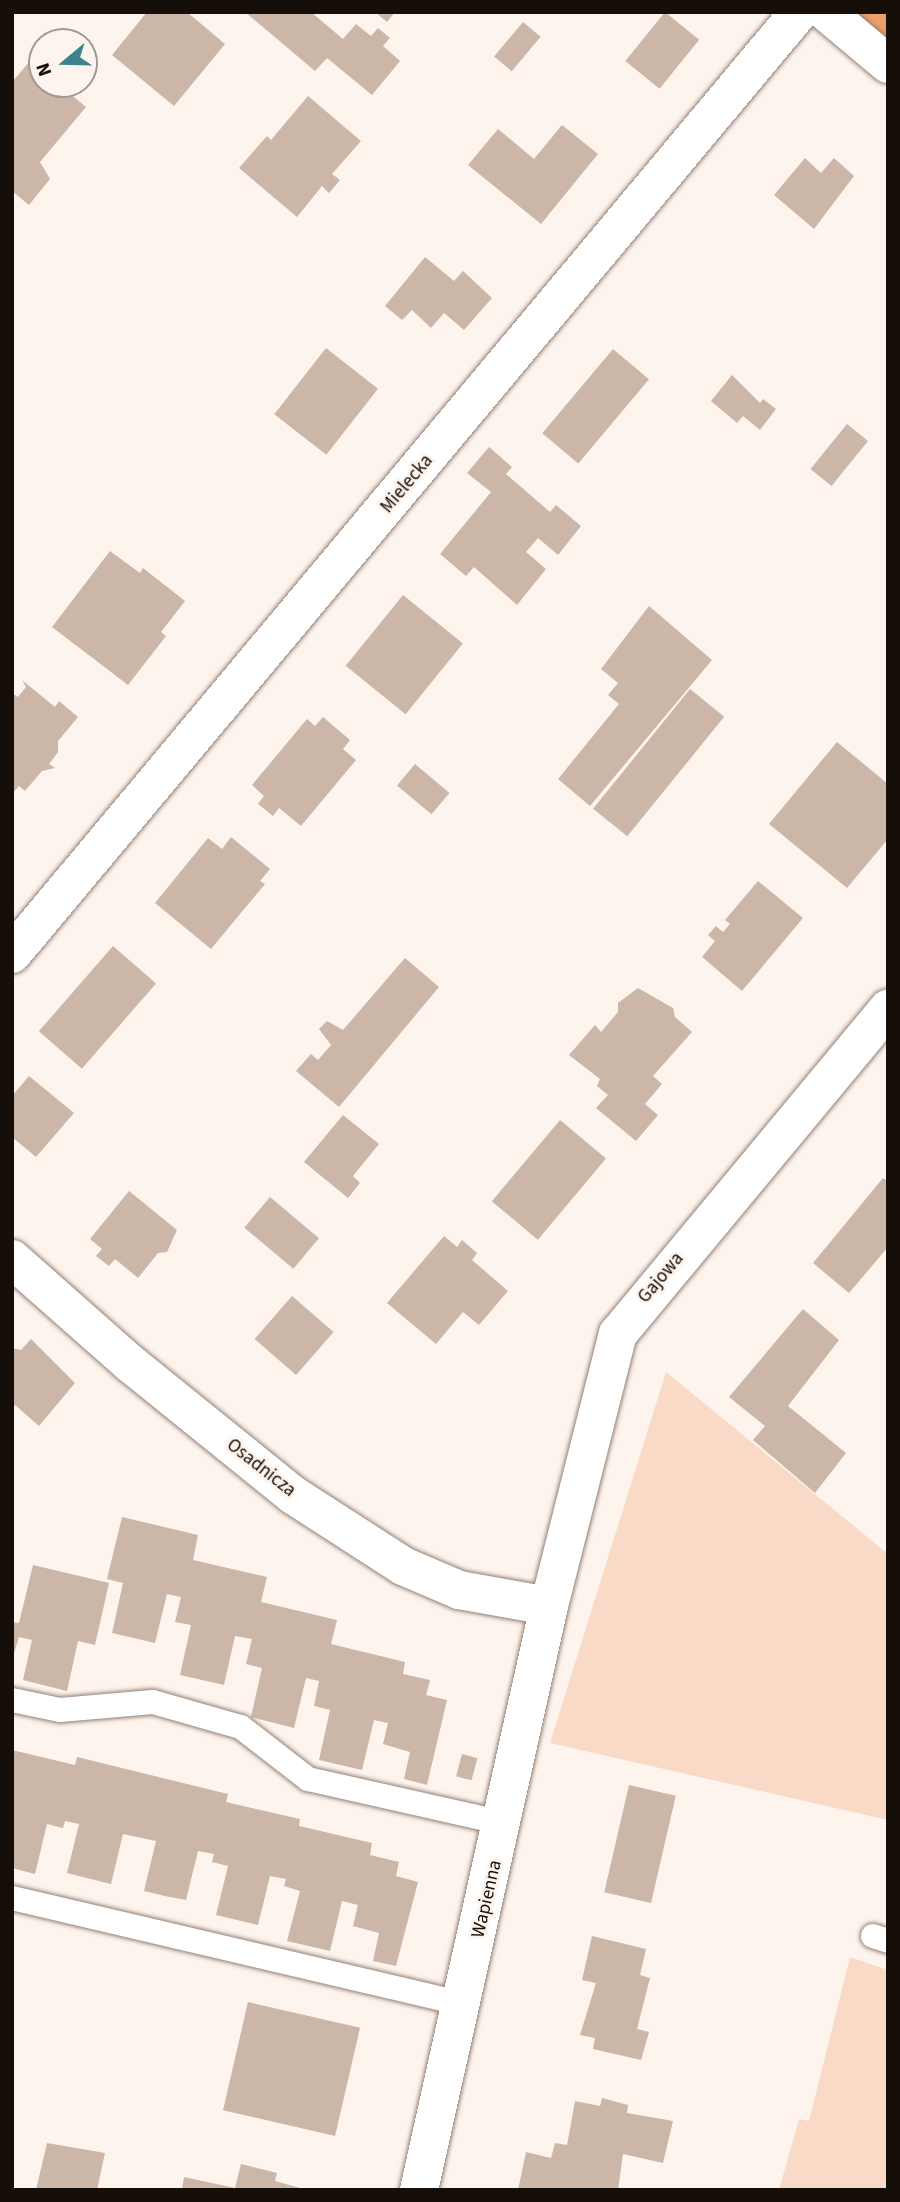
<!DOCTYPE html>
<style>
body{margin:0}
#map{position:relative;width:900px;height:2202px;overflow:hidden;background:#fdf4ee;font-family:"Source Sans 3",sans-serif}
div>[style]{position:absolute}
[style*='--x']{left:calc(var(--x)*1px);top:calc(var(--y)*1px);width:calc(var(--w)*1px);rotate:calc(var(--a)*1deg)}
.green>*{inset:0;background:#f9dac6}
.forest>*{inset:0;background:#ec9f68}
.building>*{inset:0;background:#cbb6a8;transform-origin:0 0}
.roads{filter:drop-shadow(0 0 2px #948073) drop-shadow(0 0 2px #948073)}
.lane>*{height:24px;margin:-12px;padding:0 12px;transform-origin:12px;border-radius:12px;background:#fff}
.street>*{height:38px;margin:-19px;padding:0 19px;transform-origin:19px;border-radius:19px;background:#fff}
span{translate:-50% -50%;white-space:nowrap;text-align:center;line-height:1.15;-webkit-text-stroke:6px #fdf4ee;paint-order:stroke}
.street-label{font-size:19px;color:#150e09}
.frame{position:absolute;inset:0;border:14px solid #150e09;pointer-events:none}
.north{position:absolute;left:28px;top:28px;width:70px;height:70px;box-sizing:border-box;background:#fdf4ee;border:2px solid #a09892;border-radius:50%;rotate:251deg;font-size:19px;font-weight:700;line-height:28px;text-align:center;color:#150e09}
.north::after{content:'';display:block;margin:auto;width:24px;height:32px;background:#3c838c;clip-path:polygon(50% 0,100% 100%,50% 72%,0 100%)}
</style>
<div id="map">
<div class="green">
<i style="clip-path:polygon(666px 1372px,888px 1554px,888px 1820px,550px 1743px)"></i>
<i style="clip-path:polygon(850px 1957px,888px 1970px,888px 2190px,779px 2190px,799px 2119px,809px 2121px)"></i>
</div>
<div class="forest">
<i style="clip-path:polygon(852px 12px,888px 12px,888px 42px)"></i>
</div>
<div class="building">
<i style="clip-path:polygon(147px 12px,187px 12px,225px 44px,174px 106px,112px 55px)"></i>
<i style="clip-path:polygon(245px 12px,311px 12px,343px 39px,356px 24px,371px 36px,378px 28px,390px 38px,383px 46px,400px 61px,372px 95px,327px 58px,315px 71px)"></i>
<i style="clip-path:polygon(375px 12px,395px 12px,387px 22px)"></i>
<i style="left:665px;top:12px;width:44px;height:63px;rotate:39deg"></i>
<i style="left:523px;top:22px;width:23px;height:45px;rotate:40deg"></i>
<i style="clip-path:polygon(30px 61px,42px 71px,42px 84px,58px 91px,62px 87px,86px 107px,40px 162px,50px 179px,29px 205px,12px 191px,12px 82px)"></i>
<i style="clip-path:polygon(308px 96px,361px 141px,332px 174px,340px 180px,329px 193px,322px 186px,297px 217px,239px 168px,267px 136px,271px 140px)"></i>
<i style="clip-path:polygon(562px 125px,598px 154px,541px 224px,468px 165px,498px 129px,534px 159px)"></i>
<i style="clip-path:polygon(805px 158px,821px 173px,834px 158px,854px 176px,814px 229px,774px 195px)"></i>
<i style="clip-path:polygon(425px 257px,454px 281px,463px 271px,492px 298px,464px 330px,444px 313px,431px 328px,412px 310px,402px 320px,385px 306px)"></i>
<i style="left:326px;top:348px;width:66px;height:84px;rotate:38deg"></i>
<i style="left:613px;top:349px;width:47px;height:110px;rotate:40deg"></i>
<i style="clip-path:polygon(732px 375px,760px 403px,763px 399px,776px 409px,760px 430px,743px 416px,737px 423px,711px 401px)"></i>
<i style="left:847px;top:424px;width:27px;height:58px;rotate:39deg"></i>
<i style="clip-path:polygon(489px 447px,512px 467px,506px 474px,550px 512px,556px 505px,581px 526px,558px 555px,538px 538px,526px 552px,546px 569px,517px 605px,474px 567px,466px 576px,440px 554px,491px 492px,467px 473px)"></i>
<i style="clip-path:polygon(110px 551px,140px 573px,143px 568px,185px 601px,161px 632px,166px 636px,128px 685px,52px 627px)"></i>
<i style="left:403px;top:595px;width:77px;height:91px;rotate:39deg"></i>
<i style="clip-path:polygon(649px 606px,712px 660px,590px 806px,558px 779px,619px 704px,608px 695px,618px 683px,601px 669px)"></i>
<i style="clip-path:polygon(22px 680px,55px 707px,59px 701px,78px 717px,58px 741px,58px 752px,49px 764px,55px 768px,42px 771px,25px 791px,19px 786px,12px 794px,12px 693px,18px 697px,26px 687px)"></i>
<i style="left:690px;top:689px;width:44px;height:154px;rotate:39deg"></i>
<i style="clip-path:polygon(323px 717px,350px 740px,343px 749px,356px 760px,301px 826px,279px 808px,273px 816px,258px 804px,264px 796px,252px 785px,307px 719px,315px 726px)"></i>
<i style="clip-path:polygon(837px 742px,888px 784px,888px 839px,847px 888px,769px 824px)"></i>
<i style="left:415px;top:764px;width:45px;height:28px;rotate:40deg"></i>
<i style="clip-path:polygon(231px 837px,270px 869px,260px 881px,265px 884px,211px 949px,155px 903px,208px 838px,222px 849px)"></i>
<i style="clip-path:polygon(758px 881px,803px 918px,742px 991px,702px 957px,715px 941px,708px 935px,716px 926px,723px 932px,730px 924px,725px 920px)"></i>
<i style="left:113px;top:946px;width:57px;height:113px;rotate:41deg"></i>
<i style="clip-path:polygon(405px 958px,439px 987px,339px 1107px,296px 1071px,311px 1054px,318px 1060px,331px 1045px,319px 1029px,327px 1021px,343px 1030px)"></i>
<i style="clip-path:polygon(638px 988px,673px 1008px,675px 1017px,692px 1032px,653px 1076px,662px 1084px,645px 1104px,658px 1115px,636px 1141px,596px 1108px,608px 1095px,597px 1086px,600px 1079px,569px 1055px,595px 1025px,601px 1032px,618px 1012px,618px 1003px)"></i>
<i style="clip-path:polygon(29px 1076px,74px 1113px,36px 1157px,12px 1137px,12px 1096px)"></i>
<i style="clip-path:polygon(343px 1115px,379px 1144px,353px 1176px,360px 1183px,348px 1198px,304px 1162px)"></i>
<i style="left:560px;top:1120px;width:60px;height:106px;rotate:40deg"></i>
<i style="clip-path:polygon(883px 1178px,888px 1181px,888px 1247px,849px 1293px,813px 1263px)"></i>
<i style="clip-path:polygon(129px 1191px,177px 1230px,167px 1252px,158px 1253px,138px 1278px,115px 1259px,109px 1266px,96px 1256px,102px 1249px,90px 1239px)"></i>
<i style="left:270px;top:1197px;width:64px;height:40px;rotate:40deg"></i>
<i style="clip-path:polygon(444px 1236px,457px 1247px,462px 1240px,477px 1253px,472px 1260px,508px 1291px,479px 1325px,463px 1312px,436px 1344px,387px 1303px)"></i>
<i style="left:292px;top:1296px;width:55px;height:57px;rotate:41deg"></i>
<i style="clip-path:polygon(803px 1309px,839px 1340px,788px 1406px,846px 1453px,815px 1493px,753px 1440px,765px 1426px,729px 1397px)"></i>
<i style="clip-path:polygon(31px 1339px,75px 1383px,39px 1426px,15px 1405px,12px 1410px,12px 1348px,21px 1350px)"></i>
<i style="clip-path:polygon(122px 1517px,198px 1535px,193px 1560px,267px 1577px,261px 1602px,337px 1620px,331px 1644px,405px 1662px,403px 1674px,430px 1680px,426px 1695px,447px 1700px,427px 1785px,404px 1779px,410px 1752px,383px 1744px,388px 1723px,374px 1720px,362px 1770px,319px 1760px,330px 1710px,314px 1706px,319px 1681px,306px 1678px,294px 1728px,251px 1717px,262px 1668px,246px 1664px,252px 1639px,235px 1636px,224px 1685px,180px 1675px,191px 1625px,175px 1622px,181px 1597px,167px 1594px,155px 1643px,112px 1633px,123px 1583px,107px 1579px)"></i>
<i style="clip-path:polygon(33px 1565px,109px 1583px,95px 1645px,78px 1641px,67px 1691px,23px 1680px,32px 1640px,19px 1637px,12px 1660px,12px 1622px,19px 1623px)"></i>
<i style="clip-path:polygon(12px 1750px,75px 1765px,77px 1757px,228px 1794px,226px 1802px,300px 1819px,299px 1826px,372px 1843px,370px 1855px,399px 1862px,396px 1876px,418px 1882px,396px 1966px,373px 1961px,379px 1933px,353px 1926px,358px 1905px,342px 1901px,330px 1951px,287px 1941px,300px 1891px,284px 1886px,286px 1879px,270px 1876px,258px 1925px,216px 1915px,228px 1866px,212px 1862px,214px 1854px,198px 1851px,186px 1900px,165px 1896px,144px 1891px,156px 1841px,123px 1834px,111px 1884px,67px 1873px,79px 1824px,65px 1821px,63px 1828px,47px 1824px,35px 1874px,12px 1868px)"></i>
<i style="left:462px;top:1754px;width:16px;height:23px;rotate:15deg"></i>
<i style="left:629px;top:1785px;width:48px;height:110px;rotate:13deg"></i>
<i style="clip-path:polygon(592px 1936px,646px 1949px,640px 1975px,650px 1978px,637px 2029px,649px 2032px,641px 2060px,593px 2049px,595px 2038px,580px 2035px,596px 1983px,582px 1980px)"></i>
<i style="left:248px;top:2002px;width:115px;height:111px;rotate:13deg"></i>
<i style="clip-path:polygon(602px 2098px,628px 2105px,627px 2113px,673px 2121px,663px 2163px,623px 2154px,618px 2190px,518px 2190px,526px 2152px,551px 2158px,555px 2143px,567px 2145px,575px 2101px,600px 2106px)"></i>
<i style="clip-path:polygon(47px 2143px,105px 2153px,97px 2190px,36px 2190px)"></i>
<i style="clip-path:polygon(241px 2164px,277px 2173px,275px 2181px,307px 2190px,182px 2190px,184px 2177px,235px 2188px)"></i>
</div>
<div class="roads">
<div class="lane">
<i style="--x:12;--y:1700;--w:49;--a:11.8"></i>
<i style="--x:60;--y:1710;--w:93;--a:-4.9"></i>
<i style="--x:153;--y:1702;--w:91;--a:15.9"></i>
<i style="--x:241;--y:1727;--w:85;--a:37.8"></i>
<i style="--x:308;--y:1779;--w:201;--a:12.7"></i>
<i style="--x:12;--y:1898;--w:463;--a:13.2"></i>
<i style="--x:873;--y:1936;--w:16;--a:18"></i>
</div>
<div class="street">
<i style="--x:826;--y:12;--w:81;--a:40"></i>
<i style="--x:12;--y:954;--w:1227;--a:-50.12"></i>
<i style="--x:12;--y:1259;--w:160;--a:41.5"></i>
<i style="--x:132;--y:1365;--w:207;--a:38.9"></i>
<i style="--x:293;--y:1495;--w:131;--a:32.8"></i>
<i style="--x:403;--y:1566;--w:61;--a:23.2"></i>
<i style="--x:459;--y:1590;--w:91;--a:10.1"></i>
<i style="--x:419;--y:2190;--w:598;--a:-77.45"></i>
<i style="--x:549;--y:1606;--w:281;--a:-75.8"></i>
<i style="--x:618;--y:1334;--w:423;--a:-50.3"></i>
</div>
</div>
<div class="street-label">
<span style="left:407px;top:484px;rotate:-50deg">Mielecka</span>
<span style="left:661px;top:1278px;rotate:-50deg">Gajowa</span>
<span style="left:261px;top:1468px;rotate:38deg">Osadnicza</span>
<span style="left:487px;top:1899px;rotate:-77deg">Wapienna</span>
</div>
<div class="frame"></div>
<div class="north">N</div>
</div>
